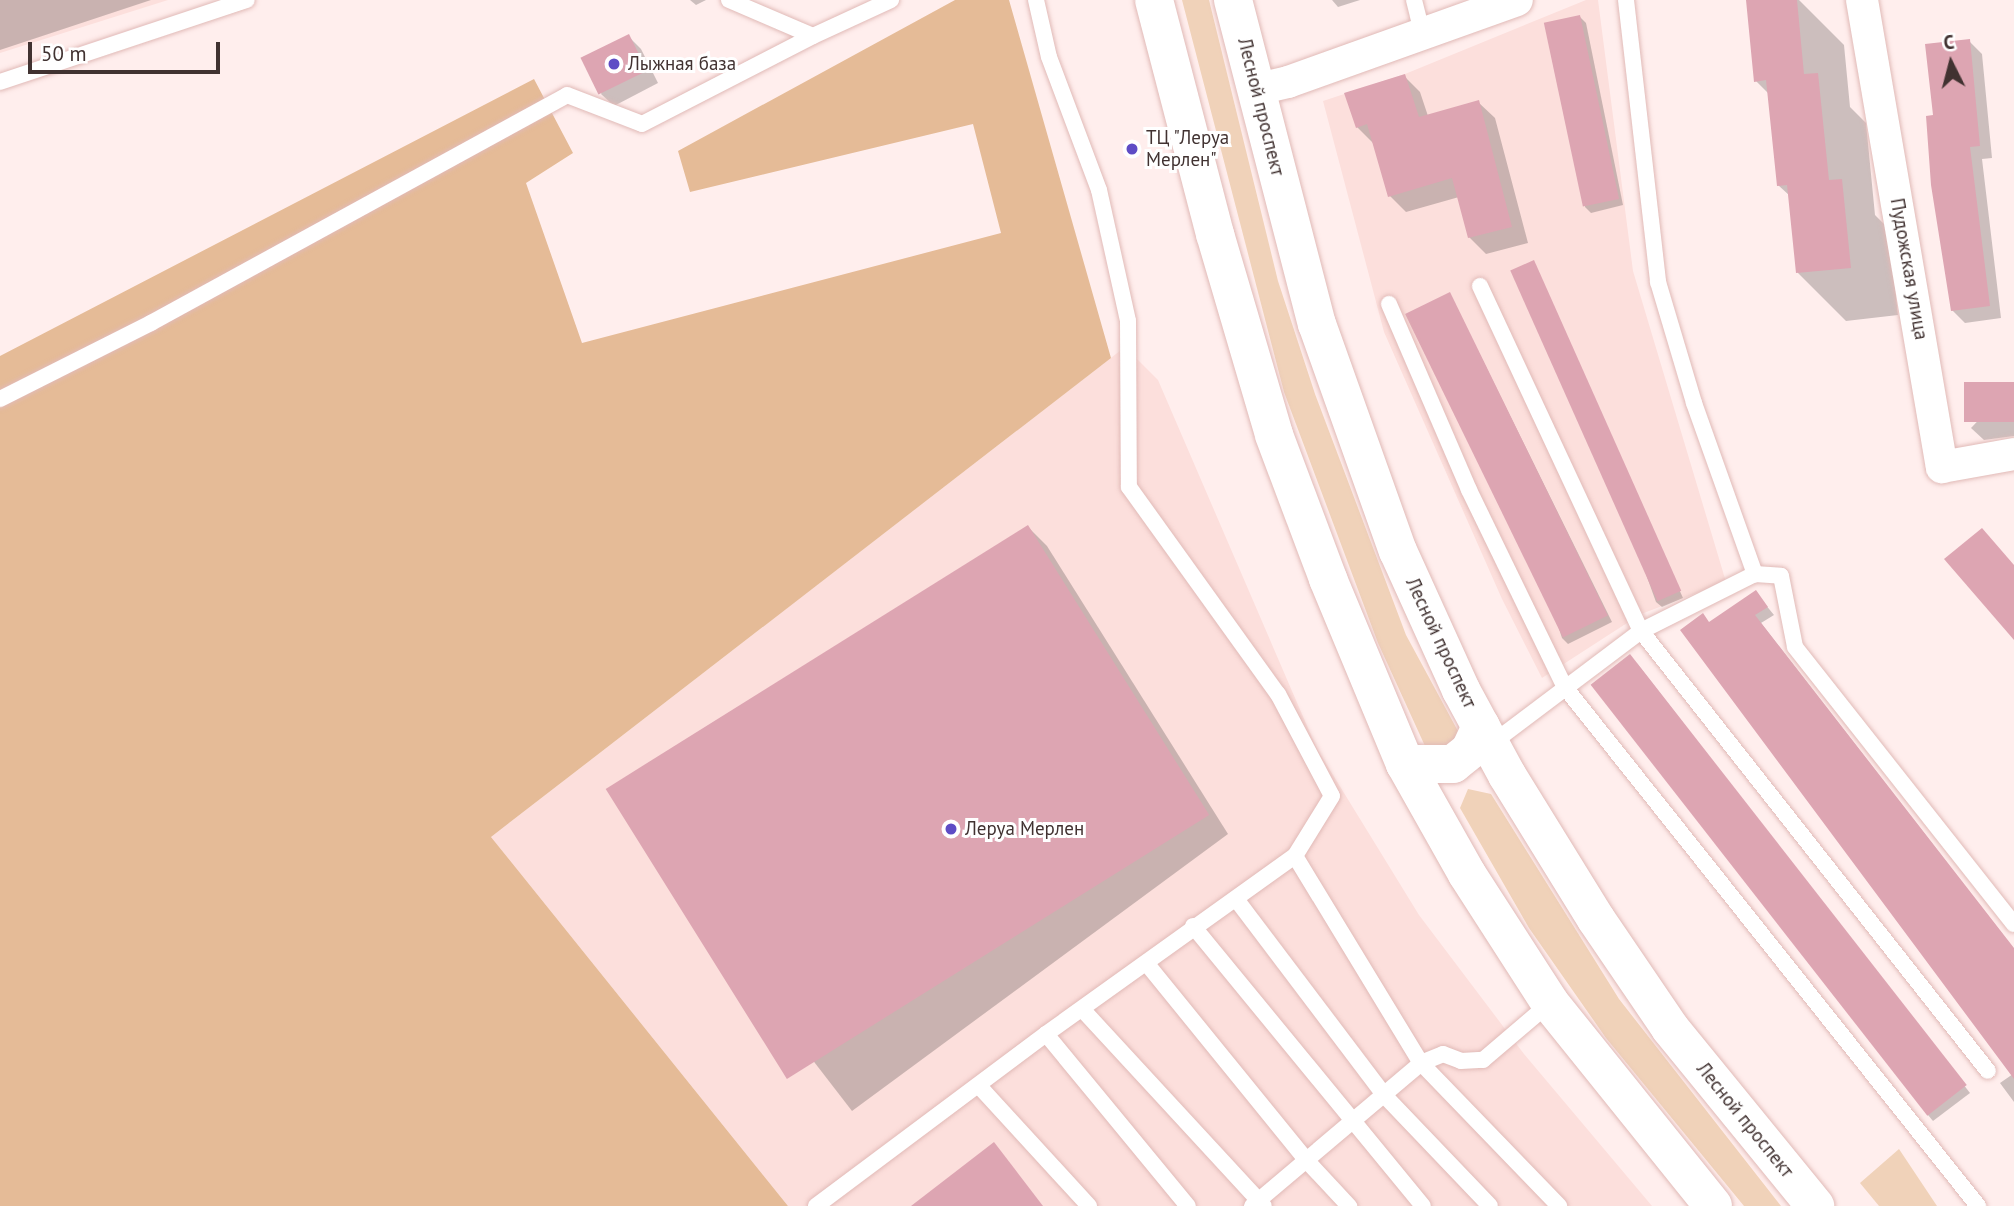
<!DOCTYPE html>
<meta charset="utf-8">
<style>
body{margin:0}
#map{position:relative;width:2014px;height:1206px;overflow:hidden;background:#ffeeed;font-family:"PT Sans",sans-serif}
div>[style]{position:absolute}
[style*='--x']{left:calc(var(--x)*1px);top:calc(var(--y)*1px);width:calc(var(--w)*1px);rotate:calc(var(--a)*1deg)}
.built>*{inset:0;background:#fcdfdc}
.green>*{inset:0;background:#f0d2b9}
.forest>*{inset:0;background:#e5bb97}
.shadow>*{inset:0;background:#0003}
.building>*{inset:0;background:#dda5b2;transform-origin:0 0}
.roads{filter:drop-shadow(0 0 2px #e1bab7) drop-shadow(0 0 2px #e1bab7)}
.lane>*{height:16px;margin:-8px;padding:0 8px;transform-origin:8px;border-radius:8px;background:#fff}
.street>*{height:32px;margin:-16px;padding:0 16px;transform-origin:16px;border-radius:16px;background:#fff}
.primary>*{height:38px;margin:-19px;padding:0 19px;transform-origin:19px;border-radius:19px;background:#fff}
.dots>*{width:19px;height:19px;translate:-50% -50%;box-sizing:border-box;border:4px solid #fff;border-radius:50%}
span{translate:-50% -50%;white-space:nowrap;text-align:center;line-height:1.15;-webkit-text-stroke:6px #fff;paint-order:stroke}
.poi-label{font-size:19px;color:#413231}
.left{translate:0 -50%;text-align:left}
.street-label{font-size:19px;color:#413231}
.north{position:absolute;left:1916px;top:28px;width:70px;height:70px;-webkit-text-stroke:5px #fff;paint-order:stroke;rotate:354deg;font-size:19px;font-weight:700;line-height:28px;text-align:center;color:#413231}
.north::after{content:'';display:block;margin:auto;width:24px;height:32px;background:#413231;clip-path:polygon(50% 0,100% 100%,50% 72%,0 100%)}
.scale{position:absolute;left:28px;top:42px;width:192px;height:32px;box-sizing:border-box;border:4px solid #413231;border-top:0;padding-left:9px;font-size:21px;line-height:24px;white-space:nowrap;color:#413231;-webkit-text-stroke:5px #fff;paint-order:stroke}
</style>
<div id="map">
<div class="built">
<i style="clip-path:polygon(0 0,168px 0,0 53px)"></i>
<i style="clip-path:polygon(1586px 0,1598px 0,1633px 271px,1726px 582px,1641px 614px,1542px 678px,1502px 599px,1384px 332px,1323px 101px,1405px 74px)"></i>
<i style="clip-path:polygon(1125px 347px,1158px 380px,1317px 749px,1419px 915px,1524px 1054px,1652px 1206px,788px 1206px,491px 837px)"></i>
</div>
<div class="green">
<i style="clip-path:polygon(1182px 0,1209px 0,1278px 281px,1315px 394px,1406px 635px,1459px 733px,1457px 745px,1425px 746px,1378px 643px,1284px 392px)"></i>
<i style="clip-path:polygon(1468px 789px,1491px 794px,1619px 999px,1781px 1206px,1744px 1206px,1606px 1038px,1529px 928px,1460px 808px)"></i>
<i style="clip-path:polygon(1899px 1149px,1937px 1206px,1879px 1206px,1860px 1183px)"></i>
</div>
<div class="forest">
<i style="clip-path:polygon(955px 0,1009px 0,1111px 358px,491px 837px,788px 1206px,0 1206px,0 356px,534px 79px,573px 153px,526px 183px,582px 343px,1001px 233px,973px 124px,690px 192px,678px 151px)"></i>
</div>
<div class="shadow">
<i style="clip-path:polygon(0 0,151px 0,0 50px)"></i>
<i style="clip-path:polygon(690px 0,706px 0,696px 5px)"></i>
<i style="clip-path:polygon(1332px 0,1360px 0,1338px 7px)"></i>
<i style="clip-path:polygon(1760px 0,1799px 0,1844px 45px,1850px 107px,1866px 123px,1875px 215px,1889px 229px,1898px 315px,1846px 321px,1798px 273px,1790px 196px,1778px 185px,1769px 94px,1756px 81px)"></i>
<i style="clip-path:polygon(1580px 17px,1586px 23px,1623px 205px,1591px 213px,1585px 207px)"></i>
<i style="clip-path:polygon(628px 36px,641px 49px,658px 83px,614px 106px,601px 94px)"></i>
<i style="clip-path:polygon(1969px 41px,1982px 54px,1992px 158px,1982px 159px,2001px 318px,1965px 323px,1952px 310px,1935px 117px)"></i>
<i style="clip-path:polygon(1404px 76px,1420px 92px,1428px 116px,1478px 102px,1495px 118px,1528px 243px,1486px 254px,1469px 237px,1459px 197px,1406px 212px,1390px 196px,1373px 143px,1357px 127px)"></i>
<i style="clip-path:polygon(1534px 262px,1683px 598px,1662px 607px,1656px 602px)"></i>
<i style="clip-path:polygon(1450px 294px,1612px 622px,1568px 644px,1562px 638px)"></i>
<i style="clip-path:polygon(2014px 383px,2014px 436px,1984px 440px,1971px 428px)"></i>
<i style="clip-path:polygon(1028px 527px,1047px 546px,1228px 834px,852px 1111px,632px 826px)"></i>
<i style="clip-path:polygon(1756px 593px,1774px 615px,1761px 623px,2014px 949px,2014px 1102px,2000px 1083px,2013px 1074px,1711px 624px)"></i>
<i style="clip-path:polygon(1636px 662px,1970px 1093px,1933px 1121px,1928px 1115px)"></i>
</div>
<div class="building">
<i style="clip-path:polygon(1746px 0,1797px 0,1804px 74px,1818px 73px,1829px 180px,1842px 179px,1851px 268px,1796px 273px,1787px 185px,1777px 186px,1766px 80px,1754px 82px)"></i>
<i style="left:1580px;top:15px;width:188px;height:37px;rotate:78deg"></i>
<i style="left:629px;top:34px;width:41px;height:54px;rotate:64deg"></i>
<i style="clip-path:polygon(1970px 39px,1980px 146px,1970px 147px,1990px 306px,1951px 311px,1931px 185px,1926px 116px,1933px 115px,1925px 44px)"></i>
<i style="clip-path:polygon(1405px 74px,1419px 117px,1479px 100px,1512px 227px,1468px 238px,1452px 178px,1388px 197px,1367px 124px,1356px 128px,1344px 93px)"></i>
<i style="left:1534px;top:260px;width:362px;height:26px;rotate:66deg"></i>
<i style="left:1450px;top:292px;width:360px;height:50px;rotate:64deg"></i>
<i style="left:2014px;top:382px;width:40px;height:50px;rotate:90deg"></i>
<i style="left:1028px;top:525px;width:342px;height:498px;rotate:58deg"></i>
<i style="clip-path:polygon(1982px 528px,2014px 565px,2014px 640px,1944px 559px)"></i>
<i style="clip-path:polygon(1756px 590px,1768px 607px,1755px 615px,2014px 948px,2014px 1079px,1680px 630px,1703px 613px,1709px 622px)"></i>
<i style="left:1630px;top:654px;width:547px;height:50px;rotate:52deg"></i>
<i style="clip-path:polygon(994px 1142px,1043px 1206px,911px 1206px)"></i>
</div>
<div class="roads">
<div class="lane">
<i style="--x:729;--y:0;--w:91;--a:23.2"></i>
<i style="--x:813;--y:36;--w:86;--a:-24.8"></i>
<i style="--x:1036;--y:0;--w:58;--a:77.2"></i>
<i style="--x:1049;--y:57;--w:142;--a:69.4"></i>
<i style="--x:1099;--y:190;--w:134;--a:77.5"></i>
<i style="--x:1128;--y:321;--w:166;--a:89.7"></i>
<i style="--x:1129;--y:487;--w:255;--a:54.3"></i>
<i style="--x:1278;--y:694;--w:115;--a:62.1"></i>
<i style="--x:1332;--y:796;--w:70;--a:121.7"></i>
<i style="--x:1414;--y:0;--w:36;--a:76"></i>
<i style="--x:1626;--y:0;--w:284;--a:83.5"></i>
<i style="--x:1658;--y:282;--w:126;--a:73.4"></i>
<i style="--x:1694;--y:403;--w:182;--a:70.4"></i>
<i style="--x:0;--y:82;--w:260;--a:-18.4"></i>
<i style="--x:1480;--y:286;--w:381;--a:65"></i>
<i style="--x:1641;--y:631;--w:560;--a:51.74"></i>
<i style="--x:1389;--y:304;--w:202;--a:66.7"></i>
<i style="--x:1469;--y:490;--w:218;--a:64.1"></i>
<i style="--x:1564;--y:686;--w:665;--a:51.47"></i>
<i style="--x:0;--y:399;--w:169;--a:-26.7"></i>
<i style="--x:151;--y:323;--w:474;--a:-28.7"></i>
<i style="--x:567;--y:95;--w:80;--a:21.1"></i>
<i style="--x:642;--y:124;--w:192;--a:-27.2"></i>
<i style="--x:1491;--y:744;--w:188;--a:-37"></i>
<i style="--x:1641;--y:631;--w:127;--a:-26.6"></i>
<i style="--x:1755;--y:574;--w:26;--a:4"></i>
<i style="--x:1781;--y:576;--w:72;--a:78.8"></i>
<i style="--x:1795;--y:647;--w:353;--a:51.7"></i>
<i style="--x:1236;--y:899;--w:246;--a:52.9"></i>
<i style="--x:1384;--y:1095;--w:153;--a:46.3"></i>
<i style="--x:1193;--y:926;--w:362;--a:50.6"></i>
<i style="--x:1147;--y:964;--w:254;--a:50.9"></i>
<i style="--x:1307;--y:1161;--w:62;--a:47"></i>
<i style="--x:1082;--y:1009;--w:268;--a:47.3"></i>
<i style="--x:1046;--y:1034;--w:223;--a:50.5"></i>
<i style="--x:979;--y:1086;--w:163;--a:47.5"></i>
<i style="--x:816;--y:1206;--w:287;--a:-36.8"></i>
<i style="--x:1046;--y:1034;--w:306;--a:-35.6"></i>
<i style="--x:1295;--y:856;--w:242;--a:58.7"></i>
<i style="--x:1421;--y:1063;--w:199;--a:46"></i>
<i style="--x:1252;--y:1206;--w:221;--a:-40.2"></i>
<i style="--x:1421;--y:1063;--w:24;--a:-22"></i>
<i style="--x:1443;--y:1054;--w:19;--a:21"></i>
<i style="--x:1461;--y:1061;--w:22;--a:-3"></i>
<i style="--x:1483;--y:1060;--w:88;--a:-40.4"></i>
</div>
<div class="street">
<i style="--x:1862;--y:0;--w:474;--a:80.3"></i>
<i style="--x:1942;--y:467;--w:73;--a:-10.2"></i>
<i style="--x:1258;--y:89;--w:31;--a:-13"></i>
<i style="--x:1288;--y:82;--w:243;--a:-19.7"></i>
</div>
<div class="primary">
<i style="--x:1154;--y:0;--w:242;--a:75.4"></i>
<i style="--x:1215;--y:234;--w:209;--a:73.6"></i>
<i style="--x:1274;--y:435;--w:154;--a:69.4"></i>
<i style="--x:1328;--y:579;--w:200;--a:67.4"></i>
<i style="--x:1405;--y:764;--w:126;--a:60.6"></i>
<i style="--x:1467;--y:874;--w:153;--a:57.2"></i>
<i style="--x:1550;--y:1003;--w:260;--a:51.2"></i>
<i style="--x:1233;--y:0;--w:335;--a:75.5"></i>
<i style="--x:1317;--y:324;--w:241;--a:70.4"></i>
<i style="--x:1398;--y:551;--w:153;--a:65.6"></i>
<i style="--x:1461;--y:690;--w:97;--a:61.6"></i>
<i style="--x:1507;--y:775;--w:169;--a:58.3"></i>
<i style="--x:1596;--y:919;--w:132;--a:55.8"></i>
<i style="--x:1670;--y:1028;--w:230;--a:50.8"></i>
<i style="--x:1405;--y:764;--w:48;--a:0"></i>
<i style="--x:1453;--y:764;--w:22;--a:-39"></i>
<i style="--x:1470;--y:750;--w:26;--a:-65"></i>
</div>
</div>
<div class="dots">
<i style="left:614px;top:64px;background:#5e4cc5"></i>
<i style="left:1132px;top:149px;background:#5e4cc5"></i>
<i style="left:951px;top:829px;background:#5e4cc5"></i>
</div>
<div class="poi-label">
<span class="left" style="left:628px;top:64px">Лыжная база</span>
<span class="left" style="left:1146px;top:149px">ТЦ "Леруа<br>Мерлен"</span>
<span class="left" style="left:965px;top:829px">Леруа Мерлен</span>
</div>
<div class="street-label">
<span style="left:1261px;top:107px;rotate:76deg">Лесной проспект</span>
<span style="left:1909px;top:269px;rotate:80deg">Пудожская улица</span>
<span style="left:1441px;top:643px;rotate:65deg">Лесной проспект</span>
<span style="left:1745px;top:1120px;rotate:51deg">Лесной проспект</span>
</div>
<div class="north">С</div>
<div class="scale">50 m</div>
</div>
